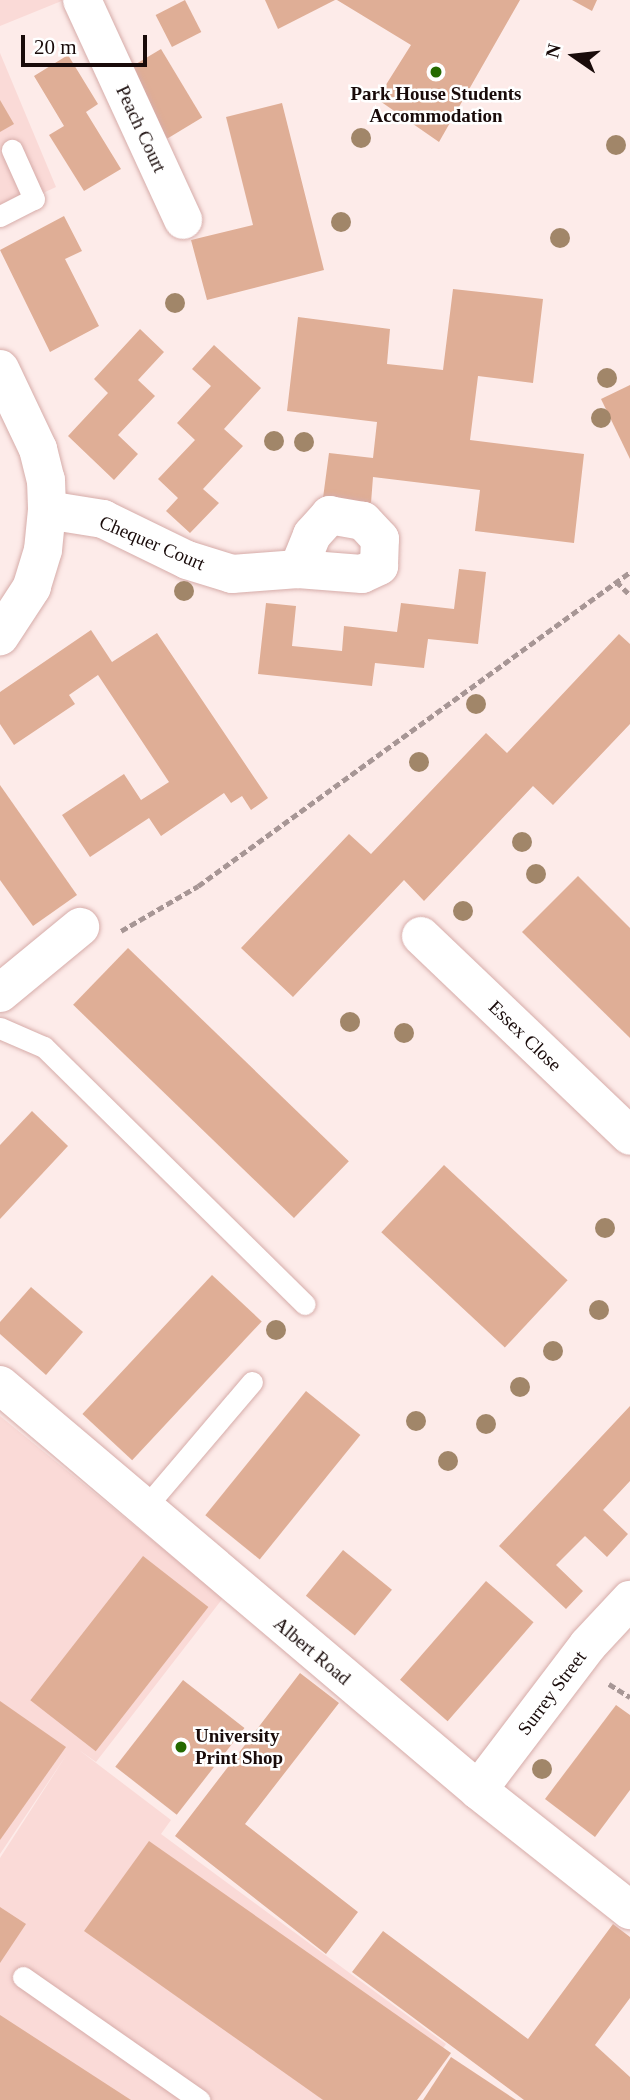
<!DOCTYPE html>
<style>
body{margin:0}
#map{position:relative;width:630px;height:2100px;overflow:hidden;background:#fdebe9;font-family:"Times New Roman",serif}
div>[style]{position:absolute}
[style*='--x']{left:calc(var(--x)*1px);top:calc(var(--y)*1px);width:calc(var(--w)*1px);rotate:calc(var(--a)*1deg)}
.built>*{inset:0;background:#fadad7}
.building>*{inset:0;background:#dfae96;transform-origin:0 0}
.path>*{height:4.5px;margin-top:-2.25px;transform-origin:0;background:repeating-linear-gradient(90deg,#a79695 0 7px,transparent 0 10.5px)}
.roads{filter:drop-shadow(0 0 2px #d6aca9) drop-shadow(0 0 2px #d6aca9)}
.lane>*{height:21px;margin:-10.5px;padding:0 10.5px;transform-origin:10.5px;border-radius:10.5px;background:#fff}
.street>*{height:38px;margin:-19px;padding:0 19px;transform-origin:19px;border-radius:19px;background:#fff}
.trees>*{width:20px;height:20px;margin:-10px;border-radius:50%;background:#a18669}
.dots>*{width:19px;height:19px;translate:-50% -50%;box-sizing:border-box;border:4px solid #fff;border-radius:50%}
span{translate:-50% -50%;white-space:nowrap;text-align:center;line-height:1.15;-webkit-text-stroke:5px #fff;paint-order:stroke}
.poi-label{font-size:19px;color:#190b0a;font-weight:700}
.left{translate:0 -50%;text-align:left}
.street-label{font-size:19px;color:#190b0a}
.north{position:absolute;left:539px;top:21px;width:70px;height:70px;-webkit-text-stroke:5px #fff;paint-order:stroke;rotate:284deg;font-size:19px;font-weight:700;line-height:28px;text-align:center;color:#190b0a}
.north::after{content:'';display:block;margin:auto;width:24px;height:32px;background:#190b0a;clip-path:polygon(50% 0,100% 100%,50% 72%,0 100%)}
.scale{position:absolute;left:21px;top:35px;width:126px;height:32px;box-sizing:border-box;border:4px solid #190b0a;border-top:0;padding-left:9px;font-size:21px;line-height:24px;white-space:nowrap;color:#190b0a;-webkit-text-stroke:5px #fff;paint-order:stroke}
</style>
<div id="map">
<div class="built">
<i style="clip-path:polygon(0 0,64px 0,0 26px)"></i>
<i style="clip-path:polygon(0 53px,56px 187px,0 213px)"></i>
<i style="clip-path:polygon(0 1416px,223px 1598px,96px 1762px,79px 1750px,171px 1820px,161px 1834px,446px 2044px,406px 2100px,0 2100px,0 1858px,67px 1754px,0 1854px)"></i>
</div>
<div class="building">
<i style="left:185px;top:0;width:36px;height:33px;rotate:63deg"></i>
<i style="clip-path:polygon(265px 0,335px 0,278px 29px)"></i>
<i style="clip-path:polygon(337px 0,520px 0,439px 142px,377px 99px,411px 45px)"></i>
<i style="clip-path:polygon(572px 0,597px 0,592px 11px)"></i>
<i style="left:161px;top:49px;width:80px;height:41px;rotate:59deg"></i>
<i style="clip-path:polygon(68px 55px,98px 104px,86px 112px,121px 169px,84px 191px,49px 135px,64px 126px,34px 76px)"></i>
<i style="clip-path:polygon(0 100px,14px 124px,0 132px)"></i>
<i style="clip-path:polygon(282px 103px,324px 270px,207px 300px,191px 240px,253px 225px,226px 117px)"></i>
<i style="clip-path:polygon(64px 216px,82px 251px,65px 259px,99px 326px,50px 352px,0 250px)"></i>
<i style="clip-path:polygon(453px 289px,543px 299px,533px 383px,478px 376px,470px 440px,584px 454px,574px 543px,475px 531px,480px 490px,373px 477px,371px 503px,323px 498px,329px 453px,373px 458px,377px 422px,287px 411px,298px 317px,390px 329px,387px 364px,443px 370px)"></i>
<i style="clip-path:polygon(140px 329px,164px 352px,138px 380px,155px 396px,118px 435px,138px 454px,114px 480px,68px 436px,108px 393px,94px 379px)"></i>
<i style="clip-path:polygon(214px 345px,261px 388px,224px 429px,243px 446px,203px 489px,219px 503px,190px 533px,166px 511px,178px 498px,158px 479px,195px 440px,177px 423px,211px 386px,192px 369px)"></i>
<i style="clip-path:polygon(630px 385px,630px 459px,601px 399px)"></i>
<i style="clip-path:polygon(459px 569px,486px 572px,478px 644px,428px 639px,424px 668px,375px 663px,372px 686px,258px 674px,266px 603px,296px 606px,292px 646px,342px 651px,344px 626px,397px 632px,401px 603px,454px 609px)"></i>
<i style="clip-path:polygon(91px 630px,112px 662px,157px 633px,268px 798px,251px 810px,242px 796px,231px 803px,224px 793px,161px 836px,149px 818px,90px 857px,62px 815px,124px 774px,141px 800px,169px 782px,98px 675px,69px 695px,75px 704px,14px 745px,0 724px,0 692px)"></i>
<i style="clip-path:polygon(619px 634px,630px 644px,630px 724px,553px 805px,533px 786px,424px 901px,404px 880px,293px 997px,241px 948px,349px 834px,371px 854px,486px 733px,507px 753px)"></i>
<i style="clip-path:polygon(0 785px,77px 895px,33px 926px,0 880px)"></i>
<i style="clip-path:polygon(578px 876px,630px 928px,630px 1038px,522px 932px)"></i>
<i style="left:128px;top:948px;width:307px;height:79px;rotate:44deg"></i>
<i style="clip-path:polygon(32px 1111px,68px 1146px,0 1219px,0 1145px)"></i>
<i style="left:444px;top:1165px;width:169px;height:92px;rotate:43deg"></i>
<i style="left:212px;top:1275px;width:68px;height:190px;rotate:43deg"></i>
<i style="clip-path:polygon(31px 1287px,83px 1332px,46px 1375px,0 1334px,0 1322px)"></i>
<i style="left:306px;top:1391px;width:70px;height:160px;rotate:39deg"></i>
<i style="clip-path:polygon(630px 1406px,630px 1481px,603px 1510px,628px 1534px,607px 1557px,585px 1536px,556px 1565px,583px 1591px,566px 1609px,499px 1546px)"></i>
<i style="left:343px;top:1550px;width:63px;height:59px;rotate:39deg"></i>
<i style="left:143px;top:1556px;width:83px;height:183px;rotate:38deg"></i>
<i style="left:486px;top:1581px;width:63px;height:131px;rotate:41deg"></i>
<i style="clip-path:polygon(300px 1673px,339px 1703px,245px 1824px,358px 1912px,326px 1954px,175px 1836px)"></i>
<i style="left:183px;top:1680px;width:78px;height:110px;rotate:38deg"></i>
<i style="clip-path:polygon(0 1701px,66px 1747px,0 1840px)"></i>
<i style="clip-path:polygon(616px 1705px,630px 1715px,630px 1790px,595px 1837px,545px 1799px)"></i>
<i style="clip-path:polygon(149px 1841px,451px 2053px,417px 2100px,323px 2100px,84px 1931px)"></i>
<i style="clip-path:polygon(0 1907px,26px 1924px,0 1963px)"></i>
<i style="clip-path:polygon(613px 1924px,630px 1937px,630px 1998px,595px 2045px,630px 2077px,630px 2100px,524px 2100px,352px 1972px,383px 1931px,528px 2039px)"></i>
<i style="clip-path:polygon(0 2015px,131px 2100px,0 2100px)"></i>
<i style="clip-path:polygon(451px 2057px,516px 2100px,423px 2100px)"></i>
</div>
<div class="path">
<i style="--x:616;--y:581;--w:20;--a:45"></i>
<i style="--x:121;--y:931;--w:89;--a:-30.3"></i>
<i style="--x:198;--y:886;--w:534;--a:-36.01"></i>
<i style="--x:609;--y:1684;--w:25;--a:32"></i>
</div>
<div class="roads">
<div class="lane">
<i style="--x:0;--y:216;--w:38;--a:-27"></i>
<i style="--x:34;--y:199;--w:54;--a:-114.2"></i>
<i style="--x:0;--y:1028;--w:48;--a:23.4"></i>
<i style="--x:44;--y:1047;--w:366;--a:44.6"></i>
<i style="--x:143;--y:1510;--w:168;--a:-49.6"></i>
<i style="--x:23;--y:1977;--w:215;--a:34.9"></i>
</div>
<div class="street">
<i style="--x:82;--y:0;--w:242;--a:65.3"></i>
<i style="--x:0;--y:369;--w:89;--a:64.6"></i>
<i style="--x:38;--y:449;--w:32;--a:76"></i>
<i style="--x:46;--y:480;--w:30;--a:88"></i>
<i style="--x:47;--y:510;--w:40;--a:95.7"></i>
<i style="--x:43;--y:550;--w:39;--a:107"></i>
<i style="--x:32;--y:587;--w:59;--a:123.1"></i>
<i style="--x:47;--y:510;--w:57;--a:9.1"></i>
<i style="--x:103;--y:519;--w:93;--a:26"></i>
<i style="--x:187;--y:560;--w:47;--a:17.3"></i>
<i style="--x:232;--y:574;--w:66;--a:-4.3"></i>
<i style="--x:298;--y:569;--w:64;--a:4.5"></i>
<i style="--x:362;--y:574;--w:19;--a:-25"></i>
<i style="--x:379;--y:566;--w:27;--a:-88"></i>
<i style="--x:380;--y:539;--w:25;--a:-133"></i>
<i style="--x:363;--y:521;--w:34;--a:-170"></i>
<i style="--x:330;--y:515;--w:27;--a:132"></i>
<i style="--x:312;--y:535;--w:37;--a:112"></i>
<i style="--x:421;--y:936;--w:289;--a:43.7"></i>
<i style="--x:0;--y:993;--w:104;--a:-39.5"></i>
<i style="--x:0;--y:1385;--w:627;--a:40.27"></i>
<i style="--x:478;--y:1790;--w:194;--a:38.3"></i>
<i style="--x:478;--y:1790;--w:182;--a:-52.8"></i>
<i style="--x:588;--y:1645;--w:62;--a:-47"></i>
</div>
</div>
<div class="trees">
<i style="left:361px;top:138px"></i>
<i style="left:616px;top:145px"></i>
<i style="left:341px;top:222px"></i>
<i style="left:560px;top:238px"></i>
<i style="left:175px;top:303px"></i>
<i style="left:607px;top:378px"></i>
<i style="left:601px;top:418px"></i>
<i style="left:274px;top:441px"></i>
<i style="left:304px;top:442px"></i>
<i style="left:184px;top:591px"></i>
<i style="left:476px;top:704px"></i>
<i style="left:419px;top:762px"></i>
<i style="left:522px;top:842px"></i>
<i style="left:536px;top:874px"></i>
<i style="left:463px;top:911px"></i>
<i style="left:350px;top:1022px"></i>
<i style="left:404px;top:1033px"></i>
<i style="left:605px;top:1228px"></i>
<i style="left:599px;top:1310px"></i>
<i style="left:276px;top:1330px"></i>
<i style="left:553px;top:1351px"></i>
<i style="left:520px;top:1387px"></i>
<i style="left:416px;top:1421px"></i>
<i style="left:486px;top:1424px"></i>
<i style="left:448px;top:1461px"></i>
<i style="left:542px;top:1769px"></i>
</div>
<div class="dots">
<i style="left:436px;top:72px;background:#256a01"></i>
<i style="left:181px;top:1747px;background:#256a01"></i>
</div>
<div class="poi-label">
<span style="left:436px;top:105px">Park House Students<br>Accommodation</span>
<span class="left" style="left:195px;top:1747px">University<br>Print Shop</span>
</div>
<div class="street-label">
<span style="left:141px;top:129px;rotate:65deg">Peach Court</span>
<span style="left:152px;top:543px;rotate:23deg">Chequer Court</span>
<span style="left:525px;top:1036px;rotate:44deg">Essex Close</span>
<span style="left:312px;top:1651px;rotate:40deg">Albert Road</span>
<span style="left:552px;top:1693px;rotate:-53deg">Surrey Street</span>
</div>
<div class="north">N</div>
<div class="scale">20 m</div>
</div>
